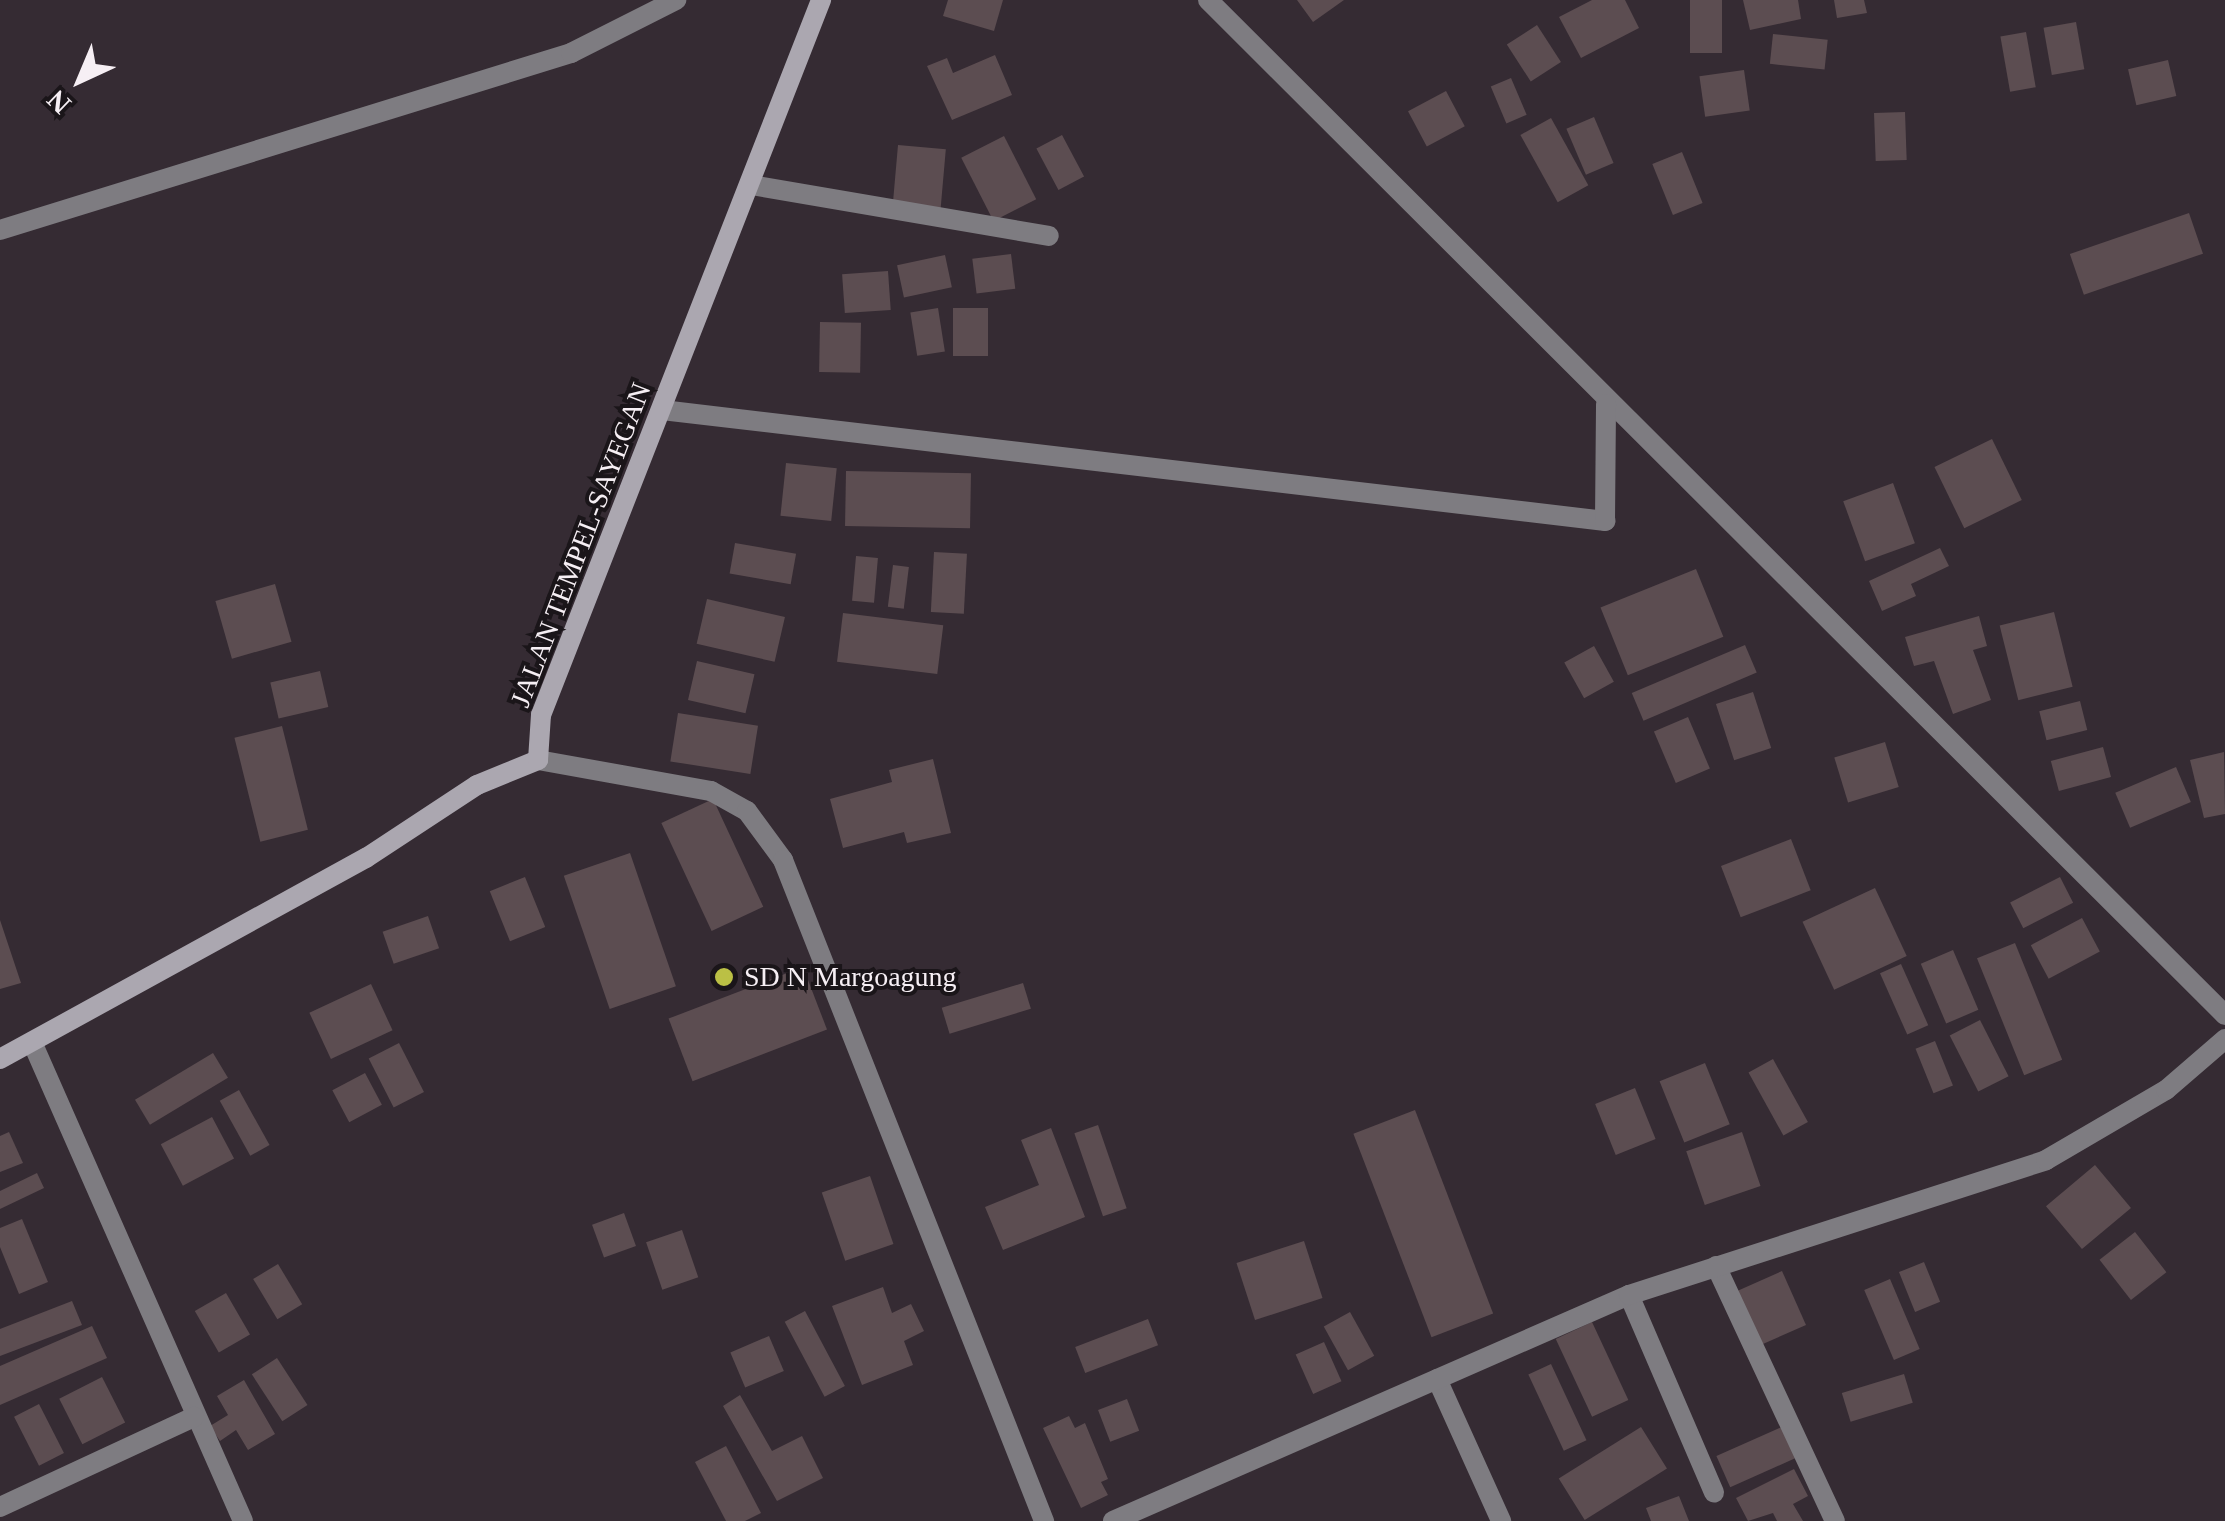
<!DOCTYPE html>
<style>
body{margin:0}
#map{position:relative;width:2225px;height:1521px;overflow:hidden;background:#352b33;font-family:Georgia,serif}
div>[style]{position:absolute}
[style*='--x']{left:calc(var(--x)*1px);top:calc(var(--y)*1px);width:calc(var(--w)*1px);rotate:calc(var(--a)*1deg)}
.building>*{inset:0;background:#5c4d51;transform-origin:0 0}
.lane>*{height:20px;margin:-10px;padding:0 10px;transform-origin:10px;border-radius:10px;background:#7e7c81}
.street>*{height:20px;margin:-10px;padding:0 10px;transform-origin:10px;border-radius:10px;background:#7e7c81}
.secondary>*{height:20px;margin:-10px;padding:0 10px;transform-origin:10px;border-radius:10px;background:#aba7b0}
.dots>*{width:28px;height:28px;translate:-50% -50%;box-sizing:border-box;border:5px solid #1a1519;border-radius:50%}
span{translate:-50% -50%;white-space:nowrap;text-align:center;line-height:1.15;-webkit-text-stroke:8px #1a1519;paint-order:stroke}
.street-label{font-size:28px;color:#f6eff4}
.poi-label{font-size:28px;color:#f6eff4}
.left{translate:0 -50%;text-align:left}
.north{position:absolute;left:30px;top:30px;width:100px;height:100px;-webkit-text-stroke:8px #1a1519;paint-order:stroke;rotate:224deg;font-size:28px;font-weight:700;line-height:40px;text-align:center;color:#f6eff4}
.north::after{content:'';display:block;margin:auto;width:35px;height:45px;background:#f6eff4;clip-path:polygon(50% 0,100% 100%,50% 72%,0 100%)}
</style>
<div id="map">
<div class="building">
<i style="clip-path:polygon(948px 0,1003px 0,994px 31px,943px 16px)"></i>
<i style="clip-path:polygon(1297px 0,1344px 0,1313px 22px)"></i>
<i style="clip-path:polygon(1592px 0,1625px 0,1639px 28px,1581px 58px,1559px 17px)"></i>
<i style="left:1690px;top:0;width:32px;height:53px"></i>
<i style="clip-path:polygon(1743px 0,1798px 0,1801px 19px,1750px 30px)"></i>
<i style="clip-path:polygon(1834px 0,1864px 0,1867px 13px,1837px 18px)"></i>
<i style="left:2076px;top:22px;width:48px;height:33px;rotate:80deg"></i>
<i style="left:1537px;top:25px;width:44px;height:36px;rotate:57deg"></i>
<i style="left:2026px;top:32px;width:56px;height:26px;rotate:80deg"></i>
<i style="left:1773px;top:34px;width:55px;height:30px;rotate:6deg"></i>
<i style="clip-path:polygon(995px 55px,1012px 95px,952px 120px,927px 66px,947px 58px,953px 73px)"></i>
<i style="left:2168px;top:60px;width:37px;height:41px;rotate:77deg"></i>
<i style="left:1744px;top:70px;width:41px;height:45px;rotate:82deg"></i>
<i style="left:1511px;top:78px;width:40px;height:22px;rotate:67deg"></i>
<i style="left:1446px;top:91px;width:40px;height:43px;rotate:62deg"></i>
<i style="left:1905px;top:112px;width:48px;height:31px;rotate:88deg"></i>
<i style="left:1594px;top:117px;width:50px;height:30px;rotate:67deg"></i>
<i style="left:1551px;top:118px;width:77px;height:35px;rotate:61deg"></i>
<i style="left:1062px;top:135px;width:47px;height:29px;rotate:62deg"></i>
<i style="left:1004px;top:136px;width:71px;height:48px;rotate:63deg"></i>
<i style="left:898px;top:145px;width:48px;height:59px;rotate:5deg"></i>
<i style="left:1682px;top:152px;width:55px;height:32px;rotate:68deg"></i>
<i style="left:2189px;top:213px;width:43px;height:126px;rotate:71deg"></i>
<i style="left:1011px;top:254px;width:35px;height:39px;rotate:83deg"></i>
<i style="left:945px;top:255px;width:33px;height:49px;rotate:78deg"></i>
<i style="left:888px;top:271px;width:39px;height:46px;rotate:86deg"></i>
<i style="left:938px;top:308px;width:44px;height:28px;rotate:81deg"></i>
<i style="left:953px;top:308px;width:35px;height:48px"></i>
<i style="left:820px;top:322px;width:41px;height:50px;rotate:1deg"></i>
<i style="left:1992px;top:439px;width:68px;height:64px;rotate:64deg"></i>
<i style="left:786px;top:463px;width:51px;height:53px;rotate:6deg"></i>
<i style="left:846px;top:471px;width:125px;height:55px;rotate:1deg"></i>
<i style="left:1893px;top:483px;width:64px;height:53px;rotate:70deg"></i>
<i style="left:735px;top:543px;width:62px;height:31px;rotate:10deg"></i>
<i style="clip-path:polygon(1940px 548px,1949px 566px,1911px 584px,1916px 596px,1882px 611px,1869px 581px)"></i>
<i style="left:934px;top:552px;width:33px;height:60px;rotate:3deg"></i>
<i style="left:856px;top:556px;width:22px;height:45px;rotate:5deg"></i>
<i style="left:893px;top:565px;width:16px;height:42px;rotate:7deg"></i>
<i style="left:1696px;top:569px;width:73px;height:103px;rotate:68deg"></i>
<i style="left:275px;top:584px;width:60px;height:62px;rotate:74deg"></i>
<i style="left:707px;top:599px;width:80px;height:46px;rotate:13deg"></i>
<i style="left:2054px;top:612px;width:77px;height:56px;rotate:76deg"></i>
<i style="left:843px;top:613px;width:101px;height:49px;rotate:7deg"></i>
<i style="clip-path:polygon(1979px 616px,1987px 646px,1973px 650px,1991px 700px,1953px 714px,1934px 661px,1914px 666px,1905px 637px)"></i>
<i style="left:1745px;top:645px;width:30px;height:123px;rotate:67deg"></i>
<i style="left:1594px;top:646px;width:41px;height:34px;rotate:61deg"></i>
<i style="left:697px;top:661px;width:59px;height:40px;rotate:13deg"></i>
<i style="left:320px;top:671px;width:37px;height:51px;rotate:77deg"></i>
<i style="left:1753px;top:692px;width:59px;height:39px;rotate:72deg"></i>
<i style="left:2080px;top:701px;width:30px;height:42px;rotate:76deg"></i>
<i style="left:678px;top:713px;width:81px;height:49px;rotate:9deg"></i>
<i style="left:1688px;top:717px;width:56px;height:37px;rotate:67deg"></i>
<i style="left:282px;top:726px;width:107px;height:49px;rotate:76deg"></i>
<i style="left:1885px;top:742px;width:47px;height:53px;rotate:73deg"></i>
<i style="left:2103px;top:747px;width:31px;height:54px;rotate:75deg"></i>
<i style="clip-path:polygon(2224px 752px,2225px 814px,2204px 818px,2190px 760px)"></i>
<i style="clip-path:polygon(933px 759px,951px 833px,907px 843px,904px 832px,843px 848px,830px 799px,892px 782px,889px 770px)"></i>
<i style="left:2176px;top:767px;width:38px;height:66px;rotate:67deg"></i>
<i style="left:713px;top:799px;width:119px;height:57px;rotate:65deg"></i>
<i style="left:1791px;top:839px;width:55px;height:75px;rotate:69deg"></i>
<i style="left:630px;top:853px;width:141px;height:70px;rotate:71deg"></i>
<i style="left:525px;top:877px;width:54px;height:38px;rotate:68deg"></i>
<i style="left:2060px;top:877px;width:29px;height:56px;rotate:63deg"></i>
<i style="left:1875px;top:888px;width:75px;height:80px;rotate:65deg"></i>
<i style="left:428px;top:916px;width:34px;height:48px;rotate:71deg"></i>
<i style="left:2082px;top:918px;width:38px;height:58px;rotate:62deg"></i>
<i style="clip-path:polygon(0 920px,21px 983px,0 989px)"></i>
<i style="left:2015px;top:943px;width:126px;height:41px;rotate:68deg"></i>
<i style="left:1953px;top:950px;width:65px;height:35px;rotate:67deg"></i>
<i style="left:1901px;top:964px;width:67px;height:23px;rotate:66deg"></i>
<i style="left:803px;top:967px;width:67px;height:144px;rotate:69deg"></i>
<i style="left:1023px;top:983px;width:27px;height:85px;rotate:73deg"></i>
<i style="left:371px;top:984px;width:51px;height:68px;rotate:65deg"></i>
<i style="left:1980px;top:1020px;width:63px;height:34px;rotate:63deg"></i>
<i style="left:1935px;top:1041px;width:48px;height:21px;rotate:68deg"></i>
<i style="left:399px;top:1043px;width:55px;height:34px;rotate:63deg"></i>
<i style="left:213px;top:1053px;width:29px;height:91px;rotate:59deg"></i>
<i style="left:1773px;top:1059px;width:72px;height:28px;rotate:61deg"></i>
<i style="left:1705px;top:1063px;width:66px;height:49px;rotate:68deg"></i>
<i style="left:365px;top:1073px;width:36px;height:37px;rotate:62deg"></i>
<i style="left:1635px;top:1088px;width:55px;height:43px;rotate:68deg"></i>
<i style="left:239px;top:1090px;width:63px;height:22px;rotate:61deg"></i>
<i style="left:1415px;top:1110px;width:218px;height:66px;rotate:69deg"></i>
<i style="left:212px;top:1117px;width:47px;height:58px;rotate:62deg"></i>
<i style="left:1098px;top:1125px;width:88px;height:25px;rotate:71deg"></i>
<i style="clip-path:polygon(1051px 1128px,1085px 1217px,1003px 1250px,985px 1207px,1039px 1185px,1021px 1140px)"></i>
<i style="clip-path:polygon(9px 1132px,23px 1163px,0 1172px,0 1136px)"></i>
<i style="left:1742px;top:1132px;width:57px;height:59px;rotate:71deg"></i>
<i style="left:2095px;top:1165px;width:56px;height:64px;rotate:50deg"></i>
<i style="clip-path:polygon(37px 1173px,44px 1188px,0 1209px,0 1191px)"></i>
<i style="left:870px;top:1176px;width:72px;height:51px;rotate:71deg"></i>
<i style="left:624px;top:1213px;width:35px;height:34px;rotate:70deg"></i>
<i style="clip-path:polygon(22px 1219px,48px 1282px,19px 1294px,0 1247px,0 1228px)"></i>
<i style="left:682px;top:1230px;width:50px;height:38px;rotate:71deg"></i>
<i style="left:2135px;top:1232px;width:51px;height:45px;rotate:52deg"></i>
<i style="left:1304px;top:1241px;width:60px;height:71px;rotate:72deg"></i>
<i style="left:1924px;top:1262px;width:43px;height:27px;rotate:68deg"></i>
<i style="left:278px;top:1264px;width:47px;height:29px;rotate:59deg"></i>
<i style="left:1782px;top:1271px;width:59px;height:54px;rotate:66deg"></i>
<i style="left:1890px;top:1279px;width:76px;height:28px;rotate:67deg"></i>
<i style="clip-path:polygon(883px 1287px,892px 1313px,911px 1304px,924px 1331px,904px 1341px,913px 1365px,862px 1385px,832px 1306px)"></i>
<i style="left:226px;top:1293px;width:48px;height:36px;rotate:60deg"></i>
<i style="clip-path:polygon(72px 1301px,82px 1325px,0 1356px,0 1329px)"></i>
<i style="left:805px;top:1311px;width:85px;height:23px;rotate:62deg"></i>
<i style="left:1350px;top:1312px;width:50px;height:30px;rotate:61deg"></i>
<i style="left:1148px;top:1319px;width:28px;height:78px;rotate:69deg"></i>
<i style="left:1592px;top:1322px;width:86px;height:40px;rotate:65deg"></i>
<i style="clip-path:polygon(92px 1326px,107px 1358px,0 1405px,0 1366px)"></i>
<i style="left:769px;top:1336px;width:38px;height:42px;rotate:67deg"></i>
<i style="left:1324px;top:1342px;width:43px;height:31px;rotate:66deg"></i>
<i style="left:277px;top:1358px;width:56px;height:30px;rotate:57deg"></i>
<i style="left:1551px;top:1364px;width:84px;height:25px;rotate:65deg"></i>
<i style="left:1904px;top:1374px;width:30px;height:65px;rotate:73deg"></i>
<i style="left:102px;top:1377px;width:51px;height:48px;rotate:63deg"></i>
<i style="clip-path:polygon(244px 1380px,275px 1434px,248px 1450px,236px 1430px,220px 1441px,210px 1426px,228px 1415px,217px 1396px)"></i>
<i style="clip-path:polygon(740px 1395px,772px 1451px,802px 1436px,823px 1478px,777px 1501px,723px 1406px)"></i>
<i style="left:1127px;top:1399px;width:34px;height:31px;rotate:69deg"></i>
<i style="left:39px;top:1404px;width:55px;height:28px;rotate:63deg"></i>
<i style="clip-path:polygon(1069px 1416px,1075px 1428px,1085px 1423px,1108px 1479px,1101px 1482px,1108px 1495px,1081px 1508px,1043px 1428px)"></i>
<i style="left:1784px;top:1426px;width:34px;height:74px;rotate:66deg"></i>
<i style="left:1641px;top:1427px;width:49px;height:97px;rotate:58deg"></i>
<i style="clip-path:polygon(726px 1446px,761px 1513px,745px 1521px,726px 1521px,695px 1462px)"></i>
<i style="clip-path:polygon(1794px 1469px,1808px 1496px,1793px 1504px,1803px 1521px,1777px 1521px,1773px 1513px,1748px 1521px,1736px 1498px)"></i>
<i style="clip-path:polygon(1679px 1496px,1689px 1521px,1651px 1521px,1646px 1508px)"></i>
</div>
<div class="lane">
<i style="--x:1716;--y:1266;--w:281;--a:65"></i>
</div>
<div class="street">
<i style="--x:1208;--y:0;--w:1437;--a:44.94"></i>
<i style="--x:751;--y:185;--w:302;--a:9.7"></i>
<i style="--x:0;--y:230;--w:598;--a:-17.22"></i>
<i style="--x:571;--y:53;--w:118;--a:-26.8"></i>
<i style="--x:662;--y:410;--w:950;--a:6.71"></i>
<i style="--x:1605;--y:521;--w:117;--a:-89.5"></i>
<i style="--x:538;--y:760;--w:176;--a:10.2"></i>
<i style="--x:711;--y:791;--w:41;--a:29.1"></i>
<i style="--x:747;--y:811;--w:61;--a:53.7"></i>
<i style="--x:783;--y:860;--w:711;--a:68.45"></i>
<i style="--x:32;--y:1042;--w:523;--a:66.23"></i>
<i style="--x:1629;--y:1295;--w:215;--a:66.7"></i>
<i style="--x:1437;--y:1379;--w:156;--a:65.7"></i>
<i style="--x:0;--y:1507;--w:214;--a:-24.9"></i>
<i style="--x:1113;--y:1521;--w:563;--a:-23.65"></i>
<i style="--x:1629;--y:1295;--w:438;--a:-17.9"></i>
<i style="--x:2046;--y:1160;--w:139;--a:-30.3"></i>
<i style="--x:2166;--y:1090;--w:78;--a:-40.8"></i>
</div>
<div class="secondary">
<i style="--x:0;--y:1059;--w:418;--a:-28.8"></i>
<i style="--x:366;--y:858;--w:133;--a:-33.3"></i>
<i style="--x:477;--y:785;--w:66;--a:-22.3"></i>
<i style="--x:538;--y:760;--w:45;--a:-86.2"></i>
<i style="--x:541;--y:715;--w:768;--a:-68.61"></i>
</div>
<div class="dots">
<i style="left:724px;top:977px;background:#bbc045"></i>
</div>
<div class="street-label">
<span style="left:581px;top:545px;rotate:-69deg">JALAN TEMPEL-SAYEGAN</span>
</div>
<div class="poi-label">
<span class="left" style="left:744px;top:977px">SD N Margoagung</span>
</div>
<div class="north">N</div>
</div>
